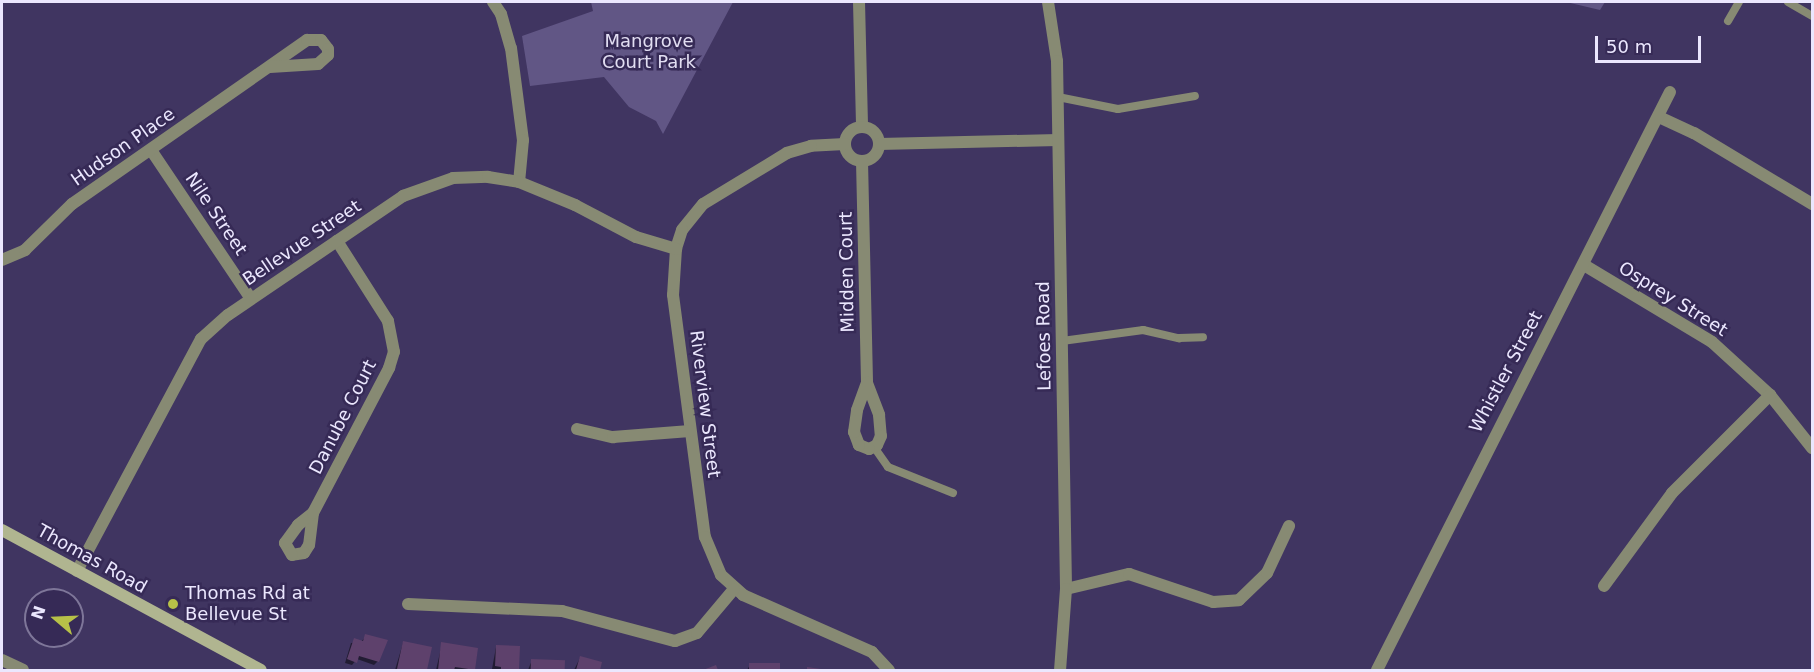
<!DOCTYPE html>
<style>
body{margin:0}
#map{position:relative;width:1814px;height:672px;overflow:hidden;background:#403561;font-family:"DejaVu Sans",sans-serif}
div>[style]{position:absolute}
[style*='--x']{left:calc(var(--x)*1px);top:calc(var(--y)*1px);width:calc(var(--w)*1px);rotate:calc(var(--a)*1deg)}
.green>*{inset:0;background:#615685}
.shadow>*{inset:0;background:#0007}
.building>*{inset:0;background:#5e416c;transform-origin:0 0}
.service>*{height:8px;margin:-4px;padding:0 4px;transform-origin:4px;border-radius:4px;background:#878a73}
.minor>*{height:12px;margin:-6px;padding:0 6px;transform-origin:6px;border-radius:6px;background:#878a73}
.minor>.ring{margin:-6px;padding:0;box-sizing:content-box;background:none;border:12px solid #878a73;border-radius:50%}
.tertiary>*{height:12px;margin:-6px;padding:0 6px;transform-origin:6px;border-radius:6px;background:#878a73}
.secondary>*{height:12px;margin:-6px;padding:0 6px;transform-origin:6px;border-radius:6px;background:#b0b590}
.dots>*{width:16px;height:16px;translate:-50% -50%;box-sizing:border-box;border:3px solid #362a56;border-radius:50%}
span{translate:-50% -50%;white-space:nowrap;text-align:center;line-height:1.15;-webkit-text-stroke:5px #362a56;paint-order:stroke}
.park-label{font-size:18px;color:#e2def2}
.street-label{font-size:18px;color:#ebe7fe}
.poi-label{font-size:18px;color:#ebe7fe}
.left{translate:0 -50%;text-align:left}
.frame{position:absolute;inset:0;border:3px solid #ebe7fe;pointer-events:none}
.north{position:absolute;left:24px;top:588px;width:60px;height:60px;box-sizing:border-box;background:#362a56;border:2px solid #7e7699;border-radius:50%;rotate:289deg;font-size:16px;font-weight:700;line-height:24px;text-align:center;color:#ebe7fe}
.north::after{content:'';display:block;margin:auto;width:21px;height:27px;background:#b7c148;clip-path:polygon(50% 0,100% 100%,50% 72%,0 100%)}
.scale{position:absolute;left:1595px;top:36px;width:106px;height:27px;box-sizing:border-box;border:3px solid #ebe7fe;border-top:0;padding-left:8px;font-size:18px;line-height:21px;white-space:nowrap;color:#ebe7fe;-webkit-text-stroke:4px #362a56;paint-order:stroke}
</style>
<div id="map">
<div class="green">
<i style="clip-path:polygon(591px 2px,733px 2px,663px 134px,656px 121px,629px 107px,604px 77px,530px 86px,522px 36px,593px 11px)"></i>
<i style="clip-path:polygon(1566px 2px,1605px 2px,1600px 10px)"></i>
</div>
<div class="shadow">
<i style="clip-path:polygon(366px 636px,378px 661px,374px 665px,357px 659px,352px 665px,345px 663px,351px 643px,361px 642px)"></i>
<i style="clip-path:polygon(403px 643px,430px 649px,425px 670px,395px 670px)"></i>
<i style="clip-path:polygon(442px 644px,474px 669px,436px 670px)"></i>
<i style="clip-path:polygon(496px 647px,519px 648px,517px 670px,492px 669px)"></i>
<i style="clip-path:polygon(580px 658px,600px 663px,598px 670px,574px 670px)"></i>
<i style="clip-path:polygon(532px 660px,564px 662px,563px 670px,528px 670px)"></i>
<i style="clip-path:polygon(779px 664px,778px 670px,747px 670px,750px 665px)"></i>
</div>
<div class="building">
<i style="clip-path:polygon(365px 634px,388px 640px,379px 662px,359px 656px,357px 663px,347px 659px,354px 638px,363px 641px)"></i>
<i style="clip-path:polygon(403px 641px,432px 647px,427px 670px,397px 669px)"></i>
<i style="clip-path:polygon(441px 642px,478px 648px,475px 670px,455px 667px,454px 670px,438px 670px)"></i>
<i style="clip-path:polygon(496px 645px,520px 646px,519px 670px,501px 670px,501px 667px,495px 666px)"></i>
<i style="clip-path:polygon(580px 656px,602px 662px,600px 670px,576px 670px)"></i>
<i style="left:531px;top:659px;width:34px;height:11px;rotate:2deg"></i>
<i style="left:749px;top:663px;width:31px;height:7px"></i>
<i style="clip-path:polygon(716px 665px,718px 670px,703px 670px)"></i>
<i style="clip-path:polygon(807px 667px,821px 669px,821px 670px,807px 670px)"></i>
</div>
<div class="service">
<i style="--x:1788;--y:2;--w:28;--a:30"></i>
<i style="--x:1728;--y:21;--w:22;--a:-60"></i>
<i style="--x:1058;--y:97;--w:61;--a:11.3"></i>
<i style="--x:1118;--y:109;--w:78;--a:-9.6"></i>
<i style="--x:1062;--y:341;--w:82;--a:-7.7"></i>
<i style="--x:1143;--y:330;--w:37;--a:13"></i>
<i style="--x:1179;--y:338;--w:24;--a:-2"></i>
<i style="--x:874;--y:447;--w:24;--a:55"></i>
<i style="--x:888;--y:467;--w:70;--a:21.8"></i>
</div>
<div class="minor">
<i style="--x:493;--y:2;--w:14;--a:56"></i>
<i style="--x:501;--y:14;--w:35;--a:74"></i>
<i style="--x:511;--y:48;--w:93;--a:82.6"></i>
<i style="--x:523;--y:140;--w:42;--a:95.4"></i>
<i style="--x:859;--y:2;--w:124;--a:88.6"></i>
<i style="--x:1659;--y:117;--w:38;--a:25"></i>
<i style="--x:1694;--y:133;--w:138;--a:31"></i>
<i class="ring" style="left:845px;top:127px;width:22px;height:22px"></i>
<i style="--x:845;--y:144;--w:34;--a:177"></i>
<i style="--x:811;--y:146;--w:25;--a:164"></i>
<i style="--x:787;--y:153;--w:98;--a:148.7"></i>
<i style="--x:703;--y:204;--w:33;--a:129"></i>
<i style="--x:682;--y:230;--w:20;--a:108"></i>
<i style="--x:676;--y:249;--w:46;--a:93.7"></i>
<i style="--x:673;--y:295;--w:244;--a:82.5"></i>
<i style="--x:705;--y:537;--w:41;--a:67.2"></i>
<i style="--x:721;--y:575;--w:30;--a:42"></i>
<i style="--x:743;--y:595;--w:141;--a:23.8"></i>
<i style="--x:872;--y:652;--w:25;--a:47"></i>
<i style="--x:879;--y:144;--w:179;--a:-1.3"></i>
<i style="--x:151;--y:150;--w:179;--a:56.1"></i>
<i style="--x:862;--y:161;--w:222;--a:88.7"></i>
<i style="--x:867;--y:383;--w:34;--a:69"></i>
<i style="--x:879;--y:415;--w:21;--a:85"></i>
<i style="--x:881;--y:436;--w:10;--a:114"></i>
<i style="--x:877;--y:445;--w:9;--a:153"></i>
<i style="--x:869;--y:449;--w:11;--a:-158"></i>
<i style="--x:859;--y:445;--w:14;--a:-111"></i>
<i style="--x:854;--y:432;--w:22;--a:-82"></i>
<i style="--x:857;--y:410;--w:29;--a:-70"></i>
<i style="--x:2;--y:260;--w:25;--a:-23"></i>
<i style="--x:25;--y:250;--w:66;--a:-44.4"></i>
<i style="--x:72;--y:204;--w:287;--a:-34.9"></i>
<i style="--x:307;--y:40;--w:14;--a:0"></i>
<i style="--x:321;--y:40;--w:11;--a:52"></i>
<i style="--x:328;--y:49;--w:6;--a:90"></i>
<i style="--x:328;--y:55;--w:13;--a:138"></i>
<i style="--x:318;--y:64;--w:48;--a:176.4"></i>
<i style="--x:1584;--y:265;--w:149;--a:31"></i>
<i style="--x:1712;--y:342;--w:79;--a:42.4"></i>
<i style="--x:1770;--y:395;--w:68;--a:51.6"></i>
<i style="--x:577;--y:429;--w:37;--a:13"></i>
<i style="--x:613;--y:437;--w:77;--a:-4.5"></i>
<i style="--x:313;--y:513;--w:32;--a:97"></i>
<i style="--x:309;--y:545;--w:9;--a:122"></i>
<i style="--x:304;--y:553;--w:12;--a:171"></i>
<i style="--x:292;--y:555;--w:14;--a:-120"></i>
<i style="--x:285;--y:543;--w:22;--a:-54"></i>
<i style="--x:298;--y:525;--w:19;--a:-39"></i>
<i style="--x:313;--y:513;--w:164;--a:-62.3"></i>
<i style="--x:389;--y:368;--w:17;--a:-73"></i>
<i style="--x:394;--y:352;--w:32;--a:-101"></i>
<i style="--x:388;--y:321;--w:95;--a:-122.5"></i>
<i style="--x:77;--y:571;--w:263;--a:-61.9"></i>
<i style="--x:201;--y:339;--w:36;--a:-42"></i>
<i style="--x:228;--y:315;--w:212;--a:-34.2"></i>
<i style="--x:403;--y:196;--w:53;--a:-19.8"></i>
<i style="--x:453;--y:178;--w:35;--a:-2"></i>
<i style="--x:488;--y:177;--w:31;--a:9"></i>
<i style="--x:519;--y:182;--w:61;--a:22.3"></i>
<i style="--x:575;--y:205;--w:69;--a:27.7"></i>
<i style="--x:636;--y:237;--w:42;--a:16.7"></i>
<i style="--x:1604;--y:586;--w:115;--a:-53.8"></i>
<i style="--x:1672;--y:493;--w:139;--a:-45"></i>
<i style="--x:1066;--y:589;--w:65;--a:-13.4"></i>
<i style="--x:1129;--y:574;--w:89;--a:18.4"></i>
<i style="--x:1213;--y:602;--w:26;--a:-4"></i>
<i style="--x:1239;--y:600;--w:39;--a:-44"></i>
<i style="--x:1267;--y:573;--w:52;--a:-64.9"></i>
<i style="--x:408;--y:604;--w:154;--a:2.6"></i>
<i style="--x:562;--y:611;--w:117;--a:14.9"></i>
<i style="--x:675;--y:641;--w:23;--a:-20"></i>
<i style="--x:697;--y:633;--w:57;--a:-49.9"></i>
<i style="--x:2;--y:660;--w:23;--a:25"></i>
<i style="--x:1377;--y:670;--w:648;--a:-63.12"></i>
</div>
<div class="tertiary">
<i style="--x:1048;--y:2;--w:60;--a:81.3"></i>
<i style="--x:1057;--y:61;--w:528;--a:89.02"></i>
<i style="--x:1066;--y:589;--w:81;--a:94.2"></i>
</div>
<div class="secondary">
<i style="--x:2;--y:530;--w:294;--a:28.4"></i>
</div>
<div class="dots">
<i style="left:173px;top:604px;background:#b7c148"></i>
</div>
<div class="park-label">
<span style="left:649px;top:52px">Mangrove<br>Court Park</span>
</div>
<div class="street-label">
<span style="left:123px;top:147px;rotate:-35deg">Hudson Place</span>
<span style="left:216px;top:214px;rotate:56deg">Nile Street</span>
<span style="left:302px;top:243px;rotate:-34deg">Bellevue Street</span>
<span style="left:847px;top:272px;rotate:-91deg">Midden Court</span>
<span style="left:1673px;top:299px;rotate:32deg">Osprey Street</span>
<span style="left:1044px;top:336px;rotate:-91deg">Lefoes Road</span>
<span style="left:1506px;top:372px;rotate:-62deg">Whistler Street</span>
<span style="left:705px;top:404px;rotate:83deg">Riverview Street</span>
<span style="left:343px;top:417px;rotate:-63deg">Danube Court</span>
<span style="left:92px;top:559px;rotate:29deg">Thomas Road</span>
</div>
<div class="poi-label">
<span class="left" style="left:185px;top:604px">Thomas Rd at<br>Bellevue St</span>
</div>
<div class="frame"></div>
<div class="north">N</div>
<div class="scale">50 m</div>
</div>
